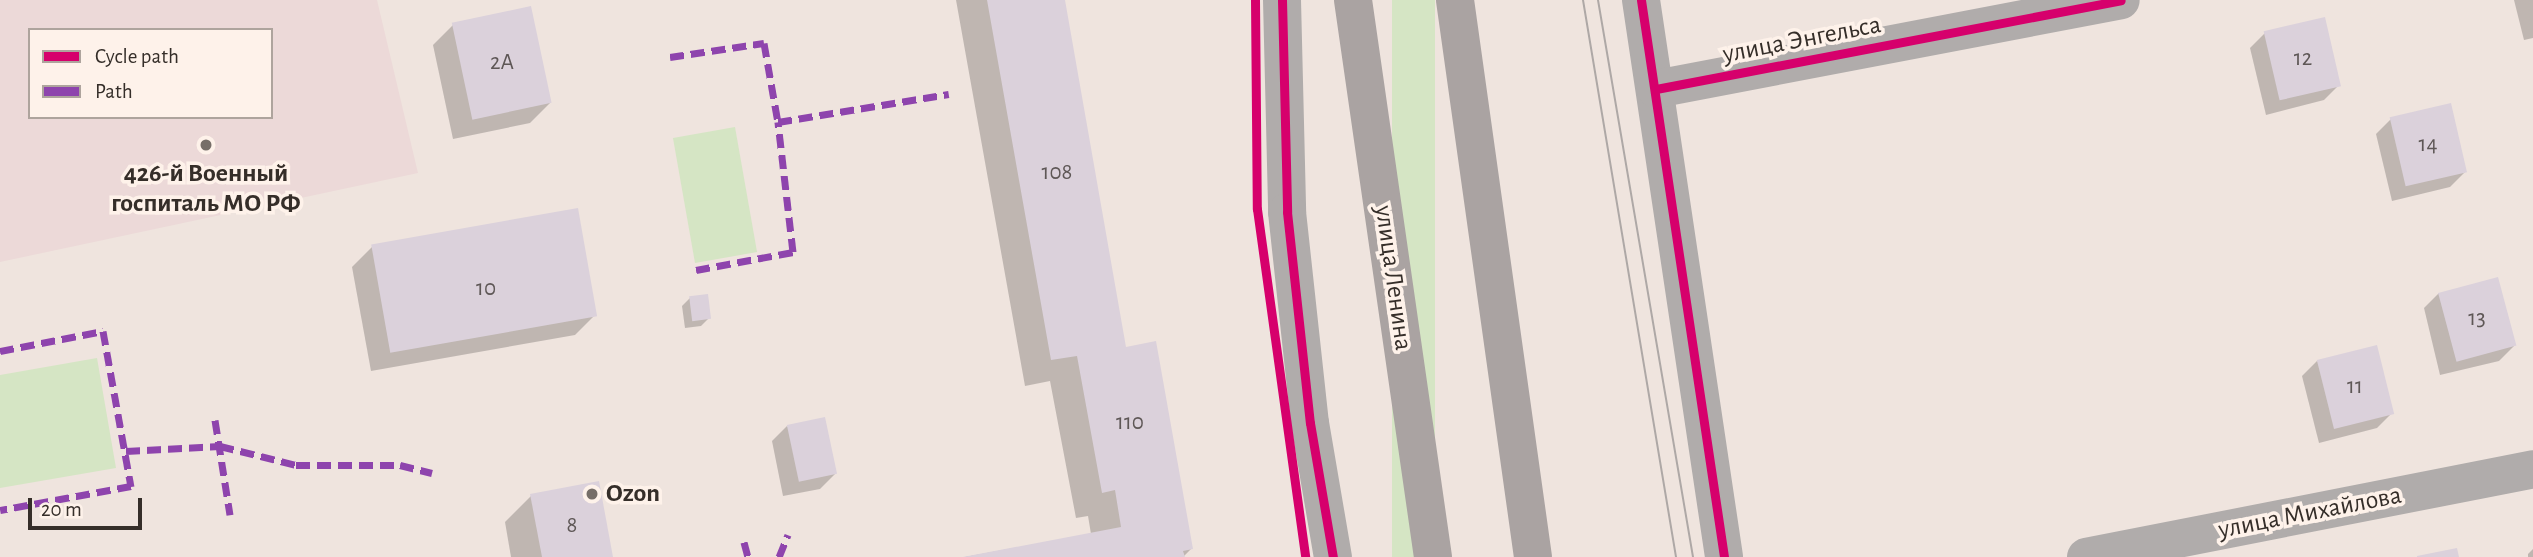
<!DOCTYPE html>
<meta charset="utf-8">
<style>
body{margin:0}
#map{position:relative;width:2533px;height:557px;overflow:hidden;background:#efe4de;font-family:"Alegreya Sans",sans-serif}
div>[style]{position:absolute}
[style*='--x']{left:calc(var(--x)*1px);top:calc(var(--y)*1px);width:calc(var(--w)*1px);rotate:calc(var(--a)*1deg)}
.medical>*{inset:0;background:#ecd9d8}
.green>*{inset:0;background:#d5e5c4;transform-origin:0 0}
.shadow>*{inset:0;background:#0003}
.building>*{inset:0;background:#dbd1db;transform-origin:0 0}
.minor>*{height:38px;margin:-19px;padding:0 19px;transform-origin:19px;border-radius:19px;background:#b0acab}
.tertiary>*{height:38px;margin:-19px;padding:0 19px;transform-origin:19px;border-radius:19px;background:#b0acab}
.primary>*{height:38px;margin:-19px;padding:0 19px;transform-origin:19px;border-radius:19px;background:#aaa3a2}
.tram>*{height:2px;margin:-1px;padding:0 1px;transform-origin:1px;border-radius:1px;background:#aea8a6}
.quiet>*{height:7px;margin-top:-3.5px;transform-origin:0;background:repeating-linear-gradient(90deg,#8e44ad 0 14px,transparent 0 21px)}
.cycleway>*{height:9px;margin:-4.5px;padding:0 4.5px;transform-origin:4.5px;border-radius:4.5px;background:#d6006c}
.dots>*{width:19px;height:19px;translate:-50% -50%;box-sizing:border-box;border:4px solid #fef2ea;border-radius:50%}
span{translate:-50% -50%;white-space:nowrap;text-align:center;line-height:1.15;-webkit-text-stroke:7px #fef2ea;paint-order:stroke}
.number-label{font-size:23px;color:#5e5756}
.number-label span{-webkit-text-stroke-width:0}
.street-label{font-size:26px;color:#352e29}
.poi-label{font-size:26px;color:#352e29;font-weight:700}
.left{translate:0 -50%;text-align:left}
.legend{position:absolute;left:28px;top:28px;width:245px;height:91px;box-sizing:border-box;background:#fef2ea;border:2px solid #aea49d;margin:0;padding:9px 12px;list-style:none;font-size:21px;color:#352e29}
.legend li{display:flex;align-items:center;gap:14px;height:35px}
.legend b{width:35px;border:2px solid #aea49d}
.scale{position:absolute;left:28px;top:498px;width:114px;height:32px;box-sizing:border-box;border:4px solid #352e29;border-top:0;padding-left:9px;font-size:21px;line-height:24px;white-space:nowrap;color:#352e29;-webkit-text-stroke:5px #fef2ea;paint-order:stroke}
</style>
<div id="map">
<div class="medical">
<i style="clip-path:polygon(evenodd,0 0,377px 0,418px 173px,0 262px,0 0,30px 30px,271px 30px,271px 117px,30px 117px,30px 30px)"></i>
</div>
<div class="green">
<i style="left:1392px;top:0;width:43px;height:562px"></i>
<i style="left:735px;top:127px;width:127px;height:63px;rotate:80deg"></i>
<i style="clip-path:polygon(97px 358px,116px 468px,0 488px,0 375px)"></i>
</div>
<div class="shadow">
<i style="clip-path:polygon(956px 0,1063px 0,1125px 349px,1192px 548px,1183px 557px,965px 557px,1091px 534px,1088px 516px,1076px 518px,1050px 381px,1025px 386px)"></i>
<i style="clip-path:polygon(2514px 0,2533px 0,2533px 38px,2524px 40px)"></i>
<i style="clip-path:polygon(453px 25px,550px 103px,530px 123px,453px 139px,433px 45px)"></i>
<i style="clip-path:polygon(2265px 33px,2339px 85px,2324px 100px,2266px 115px,2250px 48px)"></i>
<i style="clip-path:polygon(2391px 119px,2465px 172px,2450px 187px,2392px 201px,2376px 134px)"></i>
<i style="clip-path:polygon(372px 247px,595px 315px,575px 335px,371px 371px,352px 267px)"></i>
<i style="clip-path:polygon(2439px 293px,2514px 346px,2499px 361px,2440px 375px,2424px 308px)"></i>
<i style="clip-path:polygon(690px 298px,709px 318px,701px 326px,685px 328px,682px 306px)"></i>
<i style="clip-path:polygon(2317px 361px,2392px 413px,2377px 428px,2319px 443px,2302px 376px)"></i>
<i style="clip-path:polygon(787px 426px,835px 474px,820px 489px,783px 496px,772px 441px)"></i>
<i style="clip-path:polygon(531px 496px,611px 557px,511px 557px,505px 522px)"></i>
<i style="clip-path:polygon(2533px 549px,2533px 557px,2528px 557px,2528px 554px)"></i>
</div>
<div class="building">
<i style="clip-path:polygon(987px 0,1065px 0,1126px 347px,1156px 341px,1193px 549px,1183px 551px,1185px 557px,963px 557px,1121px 527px,1115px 490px,1102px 493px,1077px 356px,1051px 360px)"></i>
<i style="left:531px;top:6px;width:99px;height:81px;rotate:78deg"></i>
<i style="left:2325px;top:17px;width:71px;height:63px;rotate:77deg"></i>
<i style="left:2451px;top:103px;width:71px;height:63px;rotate:77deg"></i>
<i style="left:578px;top:208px;width:110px;height:210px;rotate:80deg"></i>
<i style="left:2498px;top:277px;width:71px;height:62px;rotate:75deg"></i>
<i style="left:708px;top:294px;width:25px;height:19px;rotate:83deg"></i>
<i style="left:2377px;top:345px;width:71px;height:62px;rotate:76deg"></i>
<i style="left:825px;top:417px;width:58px;height:39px;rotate:78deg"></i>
<i style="clip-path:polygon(599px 481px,613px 557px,542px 557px,530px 494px)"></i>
<i style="clip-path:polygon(2457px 548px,2459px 557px,2417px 557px,2417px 556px)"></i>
</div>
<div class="minor">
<i style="--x:1641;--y:0;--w:563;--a:81.52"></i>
<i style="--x:1656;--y:89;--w:473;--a:-10.8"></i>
<i style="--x:2086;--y:557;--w:456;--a:-11.1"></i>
</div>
<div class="tertiary">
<i style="--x:1282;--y:0;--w:212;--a:88.6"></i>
<i style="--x:1287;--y:212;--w:212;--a:83.8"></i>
<i style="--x:1310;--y:423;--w:136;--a:80.3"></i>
</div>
<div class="primary">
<i style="--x:1353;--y:0;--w:563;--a:81.83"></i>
<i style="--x:1455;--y:0;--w:562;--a:82.03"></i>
</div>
<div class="tram">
<i style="--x:1583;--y:0;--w:565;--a:80.52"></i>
<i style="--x:1598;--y:0;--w:565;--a:80.32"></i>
</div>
<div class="quiet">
<i style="--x:670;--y:57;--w:95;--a:-8.5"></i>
<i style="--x:764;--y:43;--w:80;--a:80"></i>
<i style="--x:778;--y:122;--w:173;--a:-9.3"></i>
<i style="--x:696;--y:270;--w:99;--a:-10.5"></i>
<i style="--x:793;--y:252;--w:131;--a:-96.6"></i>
<i style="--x:0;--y:351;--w:105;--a:-11"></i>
<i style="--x:103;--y:331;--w:158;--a:79.8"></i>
<i style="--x:131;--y:486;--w:133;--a:169.6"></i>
<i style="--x:215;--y:420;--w:96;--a:81"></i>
<i style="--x:126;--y:451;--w:94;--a:-3"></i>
<i style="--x:220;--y:446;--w:78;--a:14"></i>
<i style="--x:296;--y:465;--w:104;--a:0"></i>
<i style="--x:400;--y:465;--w:33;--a:14"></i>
<i style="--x:744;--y:542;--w:16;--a:75"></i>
<i style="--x:779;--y:557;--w:24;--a:-68"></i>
</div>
<div class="cycleway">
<i style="--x:1255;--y:0;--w:209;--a:89.5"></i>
<i style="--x:1257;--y:209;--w:351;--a:82.1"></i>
<i style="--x:1282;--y:0;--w:212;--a:88.6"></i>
<i style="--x:1287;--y:212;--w:212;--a:83.8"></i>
<i style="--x:1310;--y:423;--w:136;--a:80.3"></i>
<i style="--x:1641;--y:0;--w:563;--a:81.52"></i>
<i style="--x:1656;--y:89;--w:473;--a:-10.8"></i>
</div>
<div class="dots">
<i style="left:206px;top:145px;background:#766e68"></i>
<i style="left:592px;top:494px;background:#766e68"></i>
</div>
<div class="number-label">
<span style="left:2303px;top:59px">12</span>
<span style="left:502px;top:63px">2А</span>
<span style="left:2428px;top:145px">14</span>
<span style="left:1057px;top:173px">108</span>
<span style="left:486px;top:289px">10</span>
<span style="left:2477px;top:319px">13</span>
<span style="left:2355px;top:387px">11</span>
<span style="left:1130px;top:423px">110</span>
<span style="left:572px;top:526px">8</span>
</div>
<div class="street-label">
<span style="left:1802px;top:40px;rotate:-11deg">улица Энгельса</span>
<span style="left:1393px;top:278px;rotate:82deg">улица Ленина</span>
<span style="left:2310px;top:513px;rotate:-11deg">улица Михайлова</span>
</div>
<div class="poi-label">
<span style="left:206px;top:189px">426-й Военный<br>госпиталь МО РФ</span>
<span class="left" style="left:606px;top:494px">Ozon</span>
</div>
<ul class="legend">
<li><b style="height:9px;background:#d6006c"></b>Cycle path</li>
<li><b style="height:9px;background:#8e44ad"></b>Path</li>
</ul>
<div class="scale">20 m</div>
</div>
